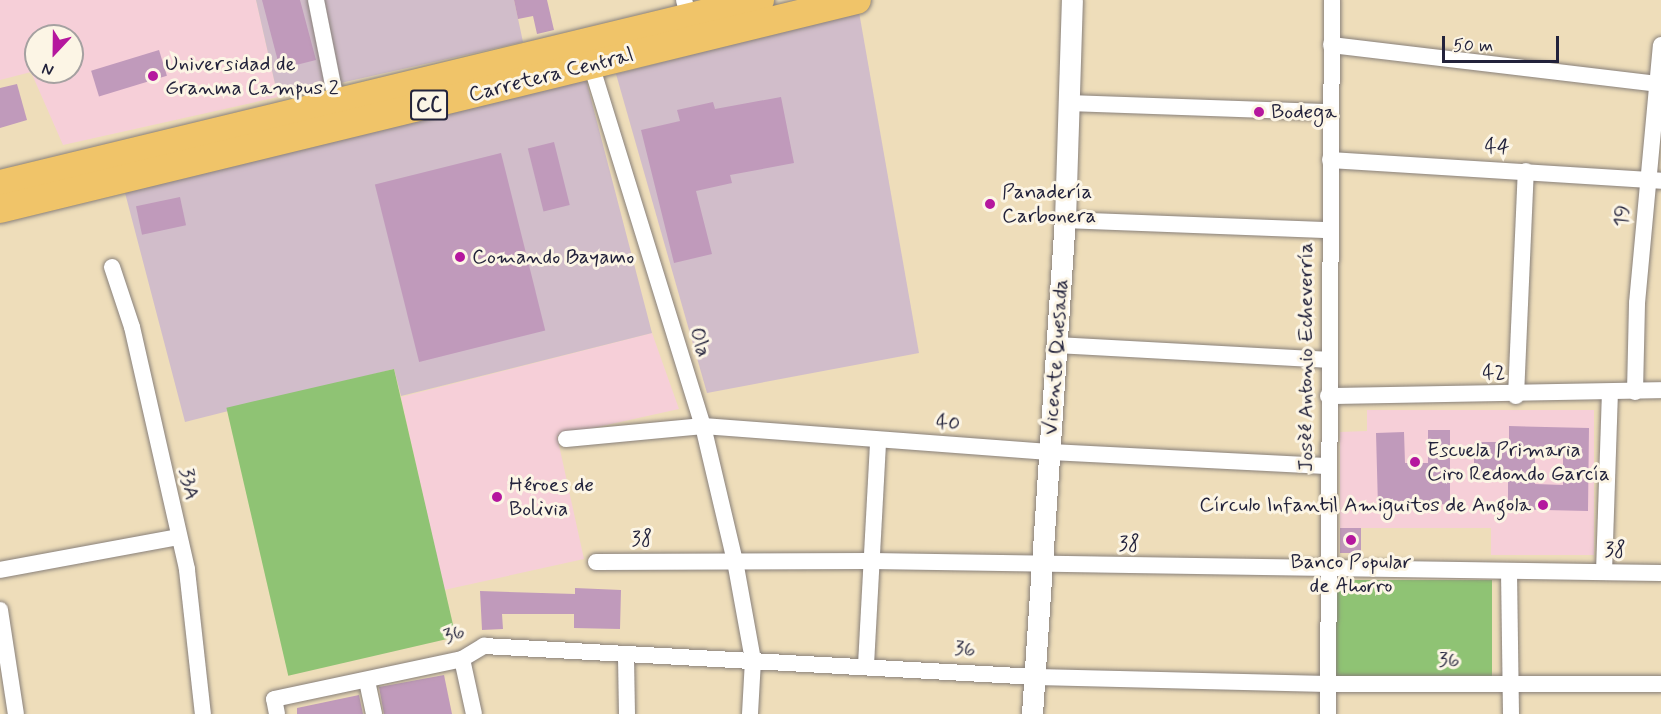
<!DOCTYPE html>
<meta charset="utf-8">
<style>
body{margin:0}
#map{position:relative;width:1661px;height:714px;overflow:hidden;background:#eeddba;font-family:Mynerve,sans-serif}
div>[style]{position:absolute}
[style*='--x']{left:calc(var(--x)*1px);top:calc(var(--y)*1px);width:calc(var(--w)*1px);rotate:calc(var(--a)*1deg)}
.built>*{inset:0;background:#f6cfd8}
.industrial>*{inset:0;background:#d1bdca}
.green>*{inset:0;background:#8fc374;transform-origin:0 0}
.building>*{inset:0;background:#c09abb;transform-origin:0 0}
.roads{filter:drop-shadow(0 0 2px #88807a) drop-shadow(0 0 2px #88807a)}
.minor>*{height:16px;margin:-8px;padding:0 8px;transform-origin:8px;border-radius:8px;background:#fff}
.tertiary>*{height:21px;margin:-10.5px;padding:0 10.5px;transform-origin:10.5px;border-radius:10.5px;background:#fff}
.trunk>*{height:28px;margin:-14px;padding:0 14px;transform-origin:14px;border-radius:14px;background:#f0c469}
.dots>*{width:16px;height:16px;translate:-50% -50%;box-sizing:border-box;border:3px solid #fcf5e5;border-radius:50%}
span{translate:-50% -50%;white-space:nowrap;text-align:center;line-height:1.15;-webkit-text-stroke:6px #fcf5e5;paint-order:stroke}
.shield-label span{padding:2px 4px;background:#fcf5e5;border:2px solid;border-radius:4px;-webkit-text-stroke-width:0}
.shield-label{font-size:20px;color:#22223b;font-weight:700}
.poi-label{font-size:21px;color:#22223b}
.left{translate:0 -50%;text-align:left}
.right{translate:-100% -50%;text-align:right}
.street-label{font-size:21px;color:#22223b}
.north{position:absolute;left:24px;top:24px;width:60px;height:60px;box-sizing:border-box;background:#fcf5e5;border:2px solid #a5a1a1;border-radius:50%;rotate:202deg;font-size:16px;font-weight:700;line-height:24px;text-align:center;color:#22223b}
.north::after{content:'';display:block;margin:auto;width:21px;height:27px;background:#b5179e;clip-path:polygon(50% 0,100% 100%,50% 72%,0 100%)}
.scale{position:absolute;left:1442px;top:36px;width:117px;height:27px;box-sizing:border-box;border:3px solid #22223b;border-top:0;padding-left:8px;font-size:18px;line-height:21px;white-space:nowrap;color:#22223b;-webkit-text-stroke:4px #fcf5e5;paint-order:stroke}
</style>
<div id="map">
<div class="built">
<i style="clip-path:polygon(evenodd,0 0,256px 0,278px 97px,63px 145px,31px 72px,0 80px,0 0,36px 36px,72px 36px,72px 72px,36px 72px,36px 36px)"></i>
<i style="clip-path:polygon(652px 333px,679px 409px,557px 436px,584px 559px,444px 590px,401px 397px)"></i>
<i style="clip-path:polygon(1367px 410px,1594px 410px,1594px 555px,1491px 555px,1491px 528px,1340px 528px,1340px 432px,1367px 431px)"></i>
</div>
<div class="industrial">
<i style="clip-path:polygon(256px 0,514px 0,523px 42px,278px 97px)"></i>
<i style="clip-path:polygon(859px 12px,919px 353px,707px 393px,616px 74px)"></i>
<i style="clip-path:polygon(584px 72px,652px 333px,401px 396px,394px 369px,185px 422px,124px 189px)"></i>
</div>
<div class="green">
<i style="left:394px;top:369px;width:275px;height:172px;rotate:77deg"></i>
<i style="left:1334px;top:580px;width:158px;height:96px"></i>
</div>
<div class="building">
<i style="clip-path:polygon(262px 0,300px 0,316px 60px,280px 69px)"></i>
<i style="clip-path:polygon(514px 0,547px 0,554px 30px,537px 34px,533px 16px,518px 19px)"></i>
<i style="left:159px;top:50px;width:27px;height:71px;rotate:73deg"></i>
<i style="clip-path:polygon(17px 84px,27px 120px,0 128px,0 88px)"></i>
<i style="clip-path:polygon(781px 97px,794px 163px,730px 175px,732px 183px,696px 191px,712px 254px,674px 263px,641px 130px,680px 121px,677px 110px,713px 102px,715px 109px)"></i>
<i style="left:554px;top:142px;width:65px;height:27px;rotate:76deg"></i>
<i style="left:501px;top:153px;width:183px;height:130px;rotate:76deg"></i>
<i style="left:180px;top:197px;width:29px;height:45px;rotate:78deg"></i>
<i style="clip-path:polygon(evenodd,1509px 426px,1589px 428px,1588px 511px,1508px 509px,1508px 481px,1474px 481px,1474px 442px,1509px 442px,1509px 426px,1535px 451px,1563px 451px,1563px 485px,1535px 484px,1535px 451px)"></i>
<i style="clip-path:polygon(1428px 430px,1450px 430px,1450px 504px,1378px 507px,1376px 433px,1404px 432px,1405px 463px,1428px 463px)"></i>
<i style="left:1340px;top:528px;width:21px;height:25px"></i>
<i style="clip-path:polygon(575px 588px,621px 590px,620px 629px,574px 628px,574px 614px,502px 614px,503px 629px,482px 630px,480px 591px,575px 594px)"></i>
<i style="clip-path:polygon(444px 675px,452px 714px,384px 714px,379px 687px)"></i>
<i style="clip-path:polygon(359px 695px,363px 714px,297px 714px,297px 708px)"></i>
</div>
<div class="roads">
<div class="minor">
<i style="--x:316;--y:0;--w:112;--a:78.7"></i>
<i style="--x:684;--y:0;--w:18;--a:74"></i>
<i style="--x:1331;--y:45;--w:329;--a:6.8"></i>
<i style="--x:589;--y:58;--w:385;--a:72.8"></i>
<i style="--x:703;--y:426;--w:139;--a:76.7"></i>
<i style="--x:735;--y:561;--w:101;--a:79.7"></i>
<i style="--x:753;--y:660;--w:54;--a:93.2"></i>
<i style="--x:1069;--y:103;--w:261;--a:2"></i>
<i style="--x:1330;--y:160;--w:332;--a:3.6"></i>
<i style="--x:1065;--y:220;--w:264;--a:2.2"></i>
<i style="--x:112;--y:267;--w:63;--a:71.6"></i>
<i style="--x:132;--y:327;--w:249;--a:77.2"></i>
<i style="--x:187;--y:570;--w:145;--a:83.7"></i>
<i style="--x:1055;--y:345;--w:273;--a:3.1"></i>
<i style="--x:1635;--y:392;--w:89;--a:-88.7"></i>
<i style="--x:1637;--y:303;--w:259;--a:-84.7"></i>
<i style="--x:1328;--y:396;--w:333;--a:-1"></i>
<i style="--x:1516;--y:396;--w:225;--a:-87.5"></i>
<i style="--x:566;--y:439;--w:138;--a:-5.4"></i>
<i style="--x:703;--y:426;--w:347;--a:4.3"></i>
<i style="--x:1049;--y:452;--w:279;--a:2.9"></i>
<i style="--x:596;--y:562;--w:275;--a:-0.2"></i>
<i style="--x:871;--y:561;--w:790;--a:0.87"></i>
<i style="--x:0;--y:570;--w:181;--a:-10.5"></i>
<i style="--x:1509;--y:571;--w:143;--a:89.2"></i>
<i style="--x:1604;--y:572;--w:180;--a:-88.1"></i>
<i style="--x:0;--y:610;--w:105;--a:81.3"></i>
<i style="--x:626;--y:657;--w:57;--a:89"></i>
<i style="--x:462;--y:659;--w:56;--a:77.7"></i>
<i style="--x:866;--y:665;--w:224;--a:-86.9"></i>
<i style="--x:367;--y:681;--w:34;--a:78"></i>
<i style="--x:277;--y:714;--w:15;--a:-101"></i>
<i style="--x:274;--y:699;--w:192;--a:-12"></i>
<i style="--x:462;--y:659;--w:26;--a:-31"></i>
<i style="--x:484;--y:646;--w:553;--a:3.21"></i>
<i style="--x:1036;--y:677;--w:291;--a:1.4"></i>
<i style="--x:1327;--y:684;--w:334;--a:0"></i>
<i style="--x:1328;--y:714;--w:714;--a:-89.68"></i>
</div>
<div class="tertiary">
<i style="--x:1032;--y:714;--w:495;--a:-86.2"></i>
<i style="--x:1065;--y:220;--w:220;--a:-88.2"></i>
</div>
<div class="trunk">
<i style="--x:0;--y:184;--w:782;--a:-13.61"></i>
<i style="--x:0;--y:209;--w:882;--a:-13.71"></i>
</div>
</div>
<div class="dots">
<i style="left:153px;top:76px;background:#b5179e"></i>
<i style="left:1259px;top:112px;background:#b5179e"></i>
<i style="left:990px;top:204px;background:#b5179e"></i>
<i style="left:460px;top:257px;background:#b5179e"></i>
<i style="left:1415px;top:462px;background:#b5179e"></i>
<i style="left:497px;top:497px;background:#b5179e"></i>
<i style="left:1543px;top:505px;background:#b5179e"></i>
<i style="left:1351px;top:540px;background:#b5179e"></i>
</div>
<div class="shield-label">
<span style="left:429px;top:105px">CC</span>
</div>
<div class="poi-label">
<span class="left" style="left:165px;top:76px">Universidad de<br>Granma Campus 2</span>
<span class="left" style="left:1271px;top:112px">Bodega</span>
<span class="left" style="left:1002px;top:204px">Panadería<br>Carbonera</span>
<span class="left" style="left:472px;top:257px">Comando Bayamo</span>
<span class="left" style="left:1427px;top:462px">Escuela Primaria<br>Ciro Redondo García</span>
<span class="left" style="left:509px;top:497px">Héroes de<br>Bolivia</span>
<span class="right" style="left:1531px;top:505px">Círculo Infantil Amiguitos de Angola</span>
<span style="left:1351px;top:574px">Banco Popular<br>de Ahorro</span>
</div>
<div class="street-label">
<span style="left:551px;top:75px;rotate:-14deg">Carretera Central</span>
<span style="left:1497px;top:147px;rotate:3deg">44</span>
<span style="left:1622px;top:216px;rotate:-85deg">19</span>
<span style="left:700px;top:342px;rotate:73deg">Ola</span>
<span style="left:1056px;top:357px;rotate:-86deg">Vicente Quesada</span>
<span style="left:1306px;top:357px;rotate:-90deg">Josèé Antonio Echeverría</span>
<span style="left:1494px;top:373px">42</span>
<span style="left:948px;top:423px;rotate:4deg">40</span>
<span style="left:189px;top:484px;rotate:78deg">33A</span>
<span style="left:642px;top:539px;rotate:-1deg">38</span>
<span style="left:1129px;top:544px;rotate:1deg">38</span>
<span style="left:1615px;top:550px;rotate:1deg">38</span>
<span style="left:454px;top:634px;rotate:-23deg">36</span>
<span style="left:965px;top:649px;rotate:4deg">36</span>
<span style="left:1449px;top:660px;rotate:-1deg">36</span>
</div>
<div class="north">N</div>
<div class="scale">50 m</div>
</div>
